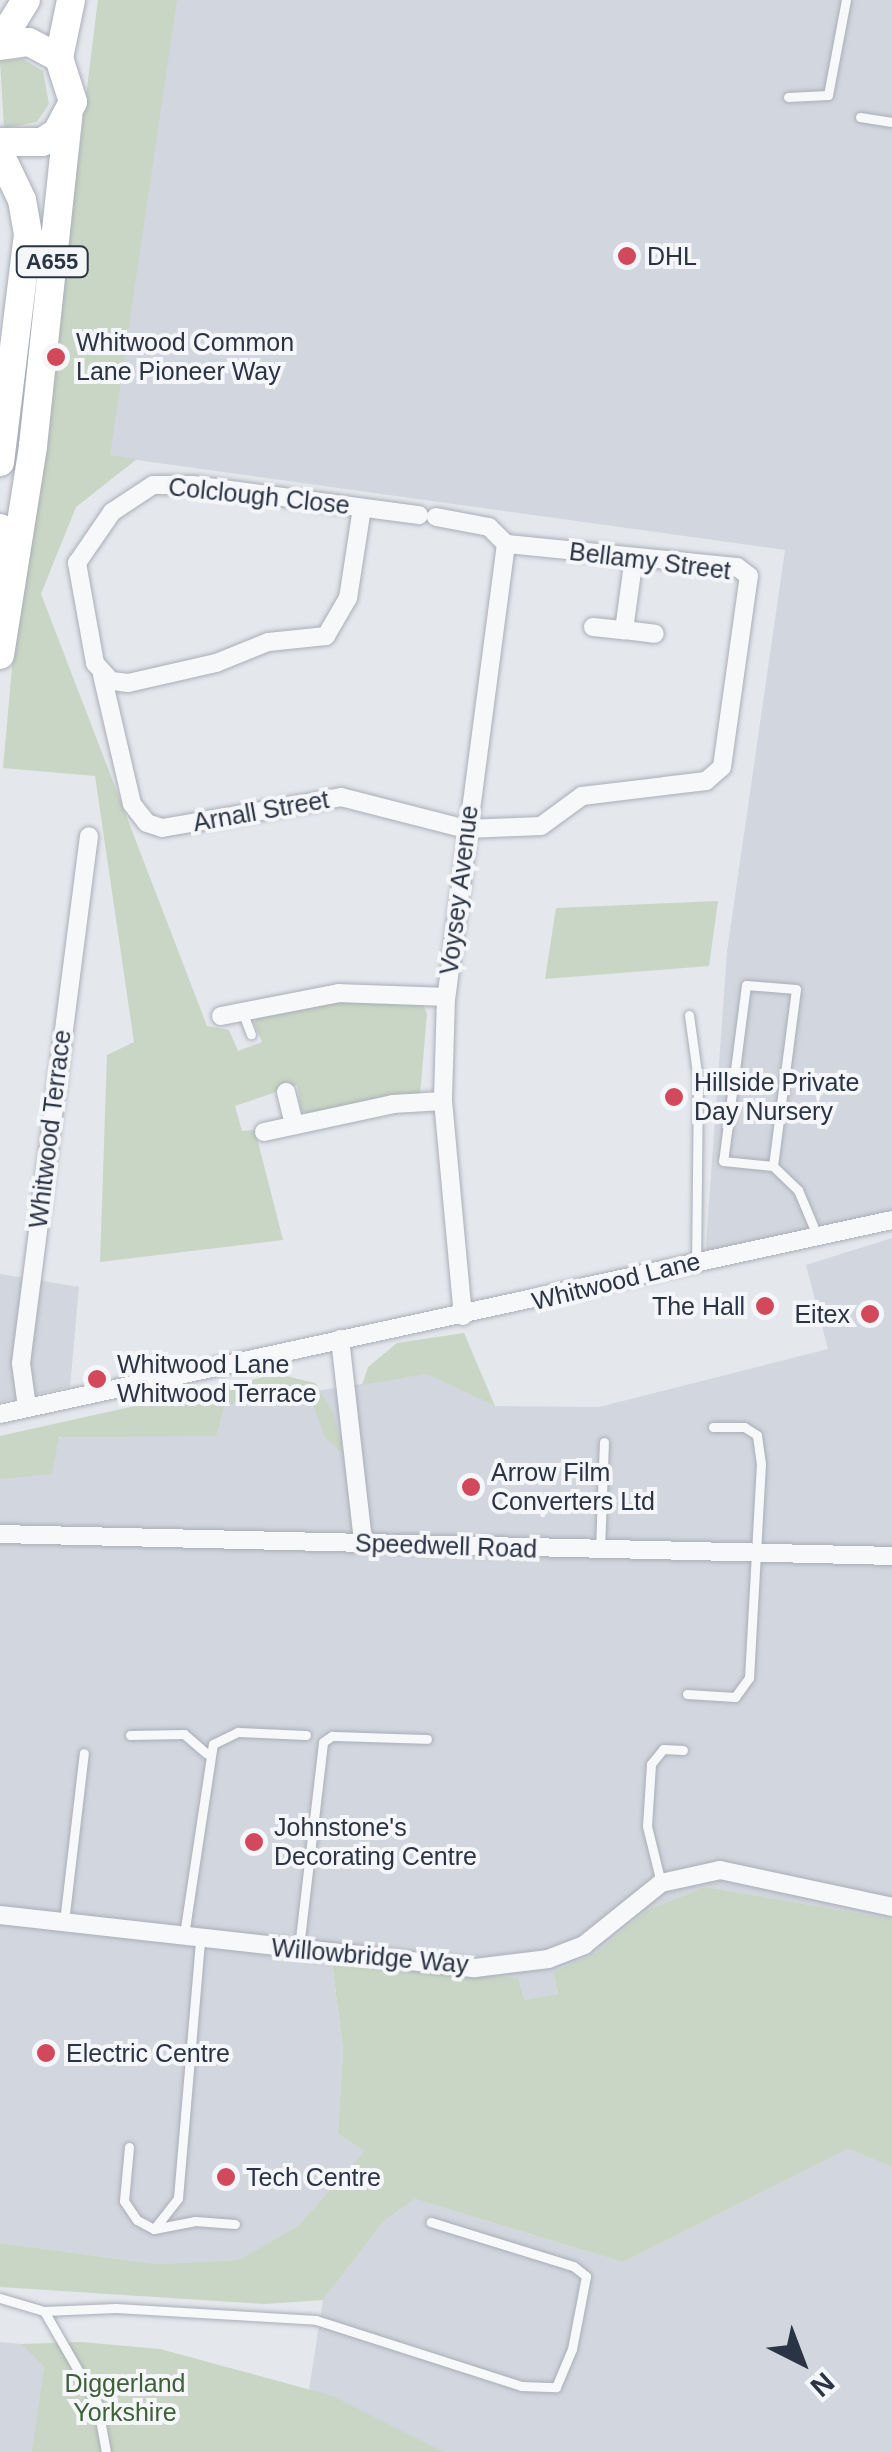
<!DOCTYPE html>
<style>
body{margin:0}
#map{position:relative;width:892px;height:2452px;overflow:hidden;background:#e4e7ec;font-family:Helvetica,sans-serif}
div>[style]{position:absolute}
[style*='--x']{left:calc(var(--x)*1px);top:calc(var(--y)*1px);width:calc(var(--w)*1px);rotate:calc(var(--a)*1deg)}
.built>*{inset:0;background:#d2d6de}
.green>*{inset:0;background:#c9d6c5}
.roads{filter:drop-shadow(0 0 2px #a9aeb7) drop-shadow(0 0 2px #a9aeb7)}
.lane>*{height:9px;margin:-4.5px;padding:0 4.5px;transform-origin:4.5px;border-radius:4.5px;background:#f7f8fa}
.street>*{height:18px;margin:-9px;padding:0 9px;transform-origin:9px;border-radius:9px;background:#f7f8fa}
.primary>*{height:28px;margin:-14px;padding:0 14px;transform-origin:14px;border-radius:14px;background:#fff}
.dots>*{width:28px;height:28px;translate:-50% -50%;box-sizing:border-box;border:5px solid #f4f6f9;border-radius:50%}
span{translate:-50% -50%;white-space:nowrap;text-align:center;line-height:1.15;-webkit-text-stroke:8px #f4f6f9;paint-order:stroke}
.shield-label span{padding:2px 8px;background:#f4f6f9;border:2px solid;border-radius:8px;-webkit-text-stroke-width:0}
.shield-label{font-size:22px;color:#2b3445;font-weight:700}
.poi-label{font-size:25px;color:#2b3445}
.left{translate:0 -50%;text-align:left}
.right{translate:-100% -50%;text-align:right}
.street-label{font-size:25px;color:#2b3445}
.park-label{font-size:25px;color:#3f6138}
.north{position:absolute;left:752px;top:2312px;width:100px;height:100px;-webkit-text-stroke:8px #f4f6f9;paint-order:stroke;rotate:138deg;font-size:28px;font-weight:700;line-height:40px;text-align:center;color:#2b3445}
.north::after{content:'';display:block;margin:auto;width:35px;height:45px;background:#2b3445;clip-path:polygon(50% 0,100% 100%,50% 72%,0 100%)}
</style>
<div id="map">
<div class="built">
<i style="clip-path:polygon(98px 0,892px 0,892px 1220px,705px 1259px,727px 952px,785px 550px,43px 447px)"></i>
<i style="clip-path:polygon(892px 1238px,892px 1919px,705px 1887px,647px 1910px,596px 1953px,553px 1972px,558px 1994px,524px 2000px,332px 1964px,343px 2049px,338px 2134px,366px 2151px,298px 2226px,238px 2260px,156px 2264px,0 2243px,0 1452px,80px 1433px,215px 1436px,225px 1405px,426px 1374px,495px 1406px,599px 1407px,828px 1349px,806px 1265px)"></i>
<i style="clip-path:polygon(0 1274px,79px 1287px,70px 1387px,0 1402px)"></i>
<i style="clip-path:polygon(848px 2149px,892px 2167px,892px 2452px,444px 2452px,309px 2390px,323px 2300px,383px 2222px,415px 2199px,623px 2262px)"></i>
<i style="clip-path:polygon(0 2342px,21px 2344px,44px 2367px,33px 2452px,0 2452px)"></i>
</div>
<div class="green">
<i style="clip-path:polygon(98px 0,177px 0,110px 455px,137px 459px,76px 507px,41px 594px,207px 1026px,229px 1030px,238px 1051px,262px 1042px,254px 1023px,265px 1007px,342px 996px,423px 1004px,427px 1014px,420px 1095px,313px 1117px,301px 1110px,297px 1085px,235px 1106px,242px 1131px,255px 1130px,283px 1240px,100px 1262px,107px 1055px,134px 1042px,95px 776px,3px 768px,19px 590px,43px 447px)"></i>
<i style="clip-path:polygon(23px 59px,43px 71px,49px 104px,37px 122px,4px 128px,0 61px)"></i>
<i style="clip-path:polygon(718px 901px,709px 966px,545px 979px,556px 908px)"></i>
<i style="clip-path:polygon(464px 1333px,495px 1406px,426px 1374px,362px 1385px,368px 1367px,397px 1343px)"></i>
<i style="clip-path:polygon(278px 1374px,315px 1383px,333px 1412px,344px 1455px,325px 1437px,313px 1405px,297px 1395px,225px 1405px,216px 1436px,59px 1437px,52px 1474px,0 1479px,0 1436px)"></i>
<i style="clip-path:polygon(705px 1887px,892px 1919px,892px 2167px,848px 2149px,623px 2262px,415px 2199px,383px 2222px,323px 2300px,265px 2304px,0 2287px,0 2243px,156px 2264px,238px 2260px,298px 2226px,365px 2151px,338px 2134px,343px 2049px,332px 1963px,518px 1978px,524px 2000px,558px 1994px,553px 1972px,596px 1953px,647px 1910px)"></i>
<i style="clip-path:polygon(81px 2342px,160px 2349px,333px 2396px,444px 2452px,32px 2452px,44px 2367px,21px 2344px)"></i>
</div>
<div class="roads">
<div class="lane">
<i style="--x:788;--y:97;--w:40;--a:-2.9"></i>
<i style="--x:828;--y:95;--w:97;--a:-79.3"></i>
<i style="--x:860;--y:117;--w:32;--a:9"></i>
<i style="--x:242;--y:1011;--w:25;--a:69"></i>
<i style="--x:689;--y:1015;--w:66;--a:82.1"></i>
<i style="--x:698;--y:1080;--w:181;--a:90.6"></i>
<i style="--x:773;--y:1166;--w:178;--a:-82.6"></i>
<i style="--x:796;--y:989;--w:50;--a:-175.4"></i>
<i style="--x:746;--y:985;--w:177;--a:97.4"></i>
<i style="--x:723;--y:1161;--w:50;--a:5.7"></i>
<i style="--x:773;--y:1166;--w:35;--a:44"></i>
<i style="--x:798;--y:1190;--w:49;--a:67.1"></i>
<i style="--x:600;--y:1550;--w:108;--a:-87.9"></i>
<i style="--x:687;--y:1694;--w:48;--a:3.6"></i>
<i style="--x:735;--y:1697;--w:24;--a:-54"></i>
<i style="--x:749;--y:1678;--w:214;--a:-86.8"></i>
<i style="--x:761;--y:1464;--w:29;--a:-98"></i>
<i style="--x:757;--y:1435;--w:15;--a:-148"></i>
<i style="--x:744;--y:1427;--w:31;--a:180"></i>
<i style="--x:130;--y:1735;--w:54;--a:-1.1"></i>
<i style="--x:184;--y:1734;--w:30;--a:41"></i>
<i style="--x:661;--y:1883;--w:59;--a:-103.8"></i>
<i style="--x:647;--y:1826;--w:62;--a:-86.3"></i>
<i style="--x:651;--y:1764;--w:19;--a:-51"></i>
<i style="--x:663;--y:1749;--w:20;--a:3"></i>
<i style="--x:64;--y:1922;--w:170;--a:-83.3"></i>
<i style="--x:184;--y:1935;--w:193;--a:-81.4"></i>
<i style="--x:213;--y:1744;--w:28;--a:-26"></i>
<i style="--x:238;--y:1732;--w:68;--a:2.5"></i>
<i style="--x:299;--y:1947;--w:206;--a:-83.3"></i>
<i style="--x:323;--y:1742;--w:11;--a:-34"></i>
<i style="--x:332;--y:1736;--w:95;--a:1.8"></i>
<i style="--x:129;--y:2147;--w:54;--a:95.3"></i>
<i style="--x:124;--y:2201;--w:23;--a:56"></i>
<i style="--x:137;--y:2220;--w:19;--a:28"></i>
<i style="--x:154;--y:2229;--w:42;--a:-11"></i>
<i style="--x:195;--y:2221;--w:40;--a:4.3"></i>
<i style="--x:154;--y:2229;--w:39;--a:-52"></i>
<i style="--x:178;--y:2198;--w:259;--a:-85.1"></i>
<i style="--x:0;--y:2298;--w:46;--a:16.5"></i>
<i style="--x:44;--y:2311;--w:106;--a:60.1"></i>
<i style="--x:97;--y:2403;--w:50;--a:79.6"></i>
<i style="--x:44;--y:2311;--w:72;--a:-2.4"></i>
<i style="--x:116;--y:2308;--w:200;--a:3.4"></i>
<i style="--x:316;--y:2320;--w:215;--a:17.8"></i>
<i style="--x:521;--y:2386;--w:35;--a:2"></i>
<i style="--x:556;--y:2387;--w:41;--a:-67.2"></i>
<i style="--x:572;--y:2349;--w:74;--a:-79.1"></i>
<i style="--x:586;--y:2276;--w:16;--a:-142"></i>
<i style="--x:573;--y:2266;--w:149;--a:-162.8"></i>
</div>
<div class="street">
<i style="--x:362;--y:508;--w:91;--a:98.8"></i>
<i style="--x:348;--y:598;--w:44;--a:120.1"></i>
<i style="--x:326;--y:636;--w:58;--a:174.1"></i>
<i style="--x:268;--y:642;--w:56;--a:158"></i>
<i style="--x:216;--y:663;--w:90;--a:167.2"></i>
<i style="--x:128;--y:683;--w:17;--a:-173"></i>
<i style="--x:111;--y:681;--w:24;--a:-132"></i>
<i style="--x:95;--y:663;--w:102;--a:-100.2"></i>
<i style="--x:77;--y:563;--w:62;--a:-55.5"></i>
<i style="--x:112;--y:512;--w:49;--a:-33.4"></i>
<i style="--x:153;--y:485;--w:40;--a:0"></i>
<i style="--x:193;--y:485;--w:228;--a:7.6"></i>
<i style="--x:436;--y:517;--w:54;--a:10.7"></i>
<i style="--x:489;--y:527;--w:24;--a:45"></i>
<i style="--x:506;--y:544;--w:457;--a:97.5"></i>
<i style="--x:446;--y:997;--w:104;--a:91.7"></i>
<i style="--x:443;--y:1101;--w:216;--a:84.7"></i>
<i style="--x:634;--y:557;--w:74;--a:97.8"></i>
<i style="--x:624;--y:630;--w:31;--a:7"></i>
<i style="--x:593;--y:627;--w:31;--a:6"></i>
<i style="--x:102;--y:675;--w:132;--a:76.9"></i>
<i style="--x:132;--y:804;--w:24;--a:52"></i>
<i style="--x:147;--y:823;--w:16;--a:18"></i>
<i style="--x:162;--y:828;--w:182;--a:-9.8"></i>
<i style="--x:341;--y:797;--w:129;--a:14.4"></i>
<i style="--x:466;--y:829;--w:75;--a:-2.3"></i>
<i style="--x:541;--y:826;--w:51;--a:-36.2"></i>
<i style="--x:582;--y:796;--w:125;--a:-6.9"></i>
<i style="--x:706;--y:781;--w:21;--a:-41"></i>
<i style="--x:722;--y:767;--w:193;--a:-82"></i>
<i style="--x:749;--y:576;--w:15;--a:-143"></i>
<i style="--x:737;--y:567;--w:232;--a:-174.3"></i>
<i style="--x:221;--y:1016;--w:120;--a:-11"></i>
<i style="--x:339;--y:993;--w:107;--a:2.1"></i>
<i style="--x:286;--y:1092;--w:34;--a:76"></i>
<i style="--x:264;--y:1132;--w:132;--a:-12.2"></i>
<i style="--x:393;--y:1104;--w:50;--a:-3.4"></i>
<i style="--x:340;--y:1339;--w:204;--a:83.5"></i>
<i style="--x:27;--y:1407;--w:44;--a:-97.8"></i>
<i style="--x:21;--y:1363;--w:531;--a:-82.65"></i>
<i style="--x:0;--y:1414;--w:913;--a:-12.27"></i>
<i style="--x:0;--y:1534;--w:892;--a:1.41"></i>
<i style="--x:0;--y:1915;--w:478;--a:6.4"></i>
<i style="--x:475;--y:1968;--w:74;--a:-7"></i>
<i style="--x:548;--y:1959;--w:39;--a:-21"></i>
<i style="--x:584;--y:1945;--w:99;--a:-38.8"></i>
<i style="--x:661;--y:1883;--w:60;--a:-12.4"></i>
<i style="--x:720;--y:1870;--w:176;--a:12.1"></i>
</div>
<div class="primary">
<i style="--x:0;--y:42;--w:49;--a:-58.2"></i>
<i style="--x:0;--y:46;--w:29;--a:-8"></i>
<i style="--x:29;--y:42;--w:34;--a:28"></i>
<i style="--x:59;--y:58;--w:46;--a:72.3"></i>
<i style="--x:73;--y:102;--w:34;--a:118"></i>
<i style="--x:57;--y:132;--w:18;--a:146"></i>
<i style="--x:42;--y:142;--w:42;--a:180"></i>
<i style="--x:59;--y:58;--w:59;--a:-78.3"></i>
<i style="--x:0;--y:154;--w:51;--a:64.4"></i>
<i style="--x:22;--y:200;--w:35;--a:80"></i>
<i style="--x:28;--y:234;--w:230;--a:97"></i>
<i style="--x:0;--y:528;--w:50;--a:87.7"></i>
<i style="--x:0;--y:655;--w:212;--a:-81"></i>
<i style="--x:33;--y:446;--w:331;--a:-83.9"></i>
</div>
</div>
<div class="dots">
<i style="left:627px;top:256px;background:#d1495b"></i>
<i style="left:56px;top:357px;background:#d1495b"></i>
<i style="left:674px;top:1097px;background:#d1495b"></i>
<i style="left:765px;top:1306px;background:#d1495b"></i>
<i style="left:870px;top:1314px;background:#d1495b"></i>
<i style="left:97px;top:1379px;background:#d1495b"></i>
<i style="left:471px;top:1487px;background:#d1495b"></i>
<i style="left:254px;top:1842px;background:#d1495b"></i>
<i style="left:46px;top:2053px;background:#d1495b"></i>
<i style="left:226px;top:2177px;background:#d1495b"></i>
</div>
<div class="shield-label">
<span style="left:52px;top:262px">A655</span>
</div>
<div class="poi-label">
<span class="left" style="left:647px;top:256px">DHL</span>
<span class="left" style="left:76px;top:357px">Whitwood Common<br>Lane Pioneer Way</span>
<span class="left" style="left:694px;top:1097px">Hillside Private<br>Day Nursery</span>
<span class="right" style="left:745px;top:1306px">The Hall</span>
<span class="right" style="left:850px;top:1314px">Eitex</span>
<span class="left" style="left:117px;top:1379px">Whitwood Lane<br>Whitwood Terrace</span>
<span class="left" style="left:491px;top:1487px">Arrow Film<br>Converters Ltd</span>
<span class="left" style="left:274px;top:1842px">Johnstone's<br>Decorating Centre</span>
<span class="left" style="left:66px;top:2053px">Electric Centre</span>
<span class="left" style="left:246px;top:2177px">Tech Centre</span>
</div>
<div class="street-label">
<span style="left:259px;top:496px;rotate:6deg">Colclough Close</span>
<span style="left:650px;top:561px;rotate:7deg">Bellamy Street</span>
<span style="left:261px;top:811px;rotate:-10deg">Arnall Street</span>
<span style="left:459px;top:890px;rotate:-83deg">Voysey Avenue</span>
<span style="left:50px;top:1129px;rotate:-83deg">Whitwood Terrace</span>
<span style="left:616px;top:1281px;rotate:-14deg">Whitwood Lane</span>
<span style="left:446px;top:1546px;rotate:2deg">Speedwell Road</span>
<span style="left:370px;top:1956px;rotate:5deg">Willowbridge Way</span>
</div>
<div class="park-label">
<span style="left:125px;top:2398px">Diggerland<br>Yorkshire</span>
</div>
<div class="north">N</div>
</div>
